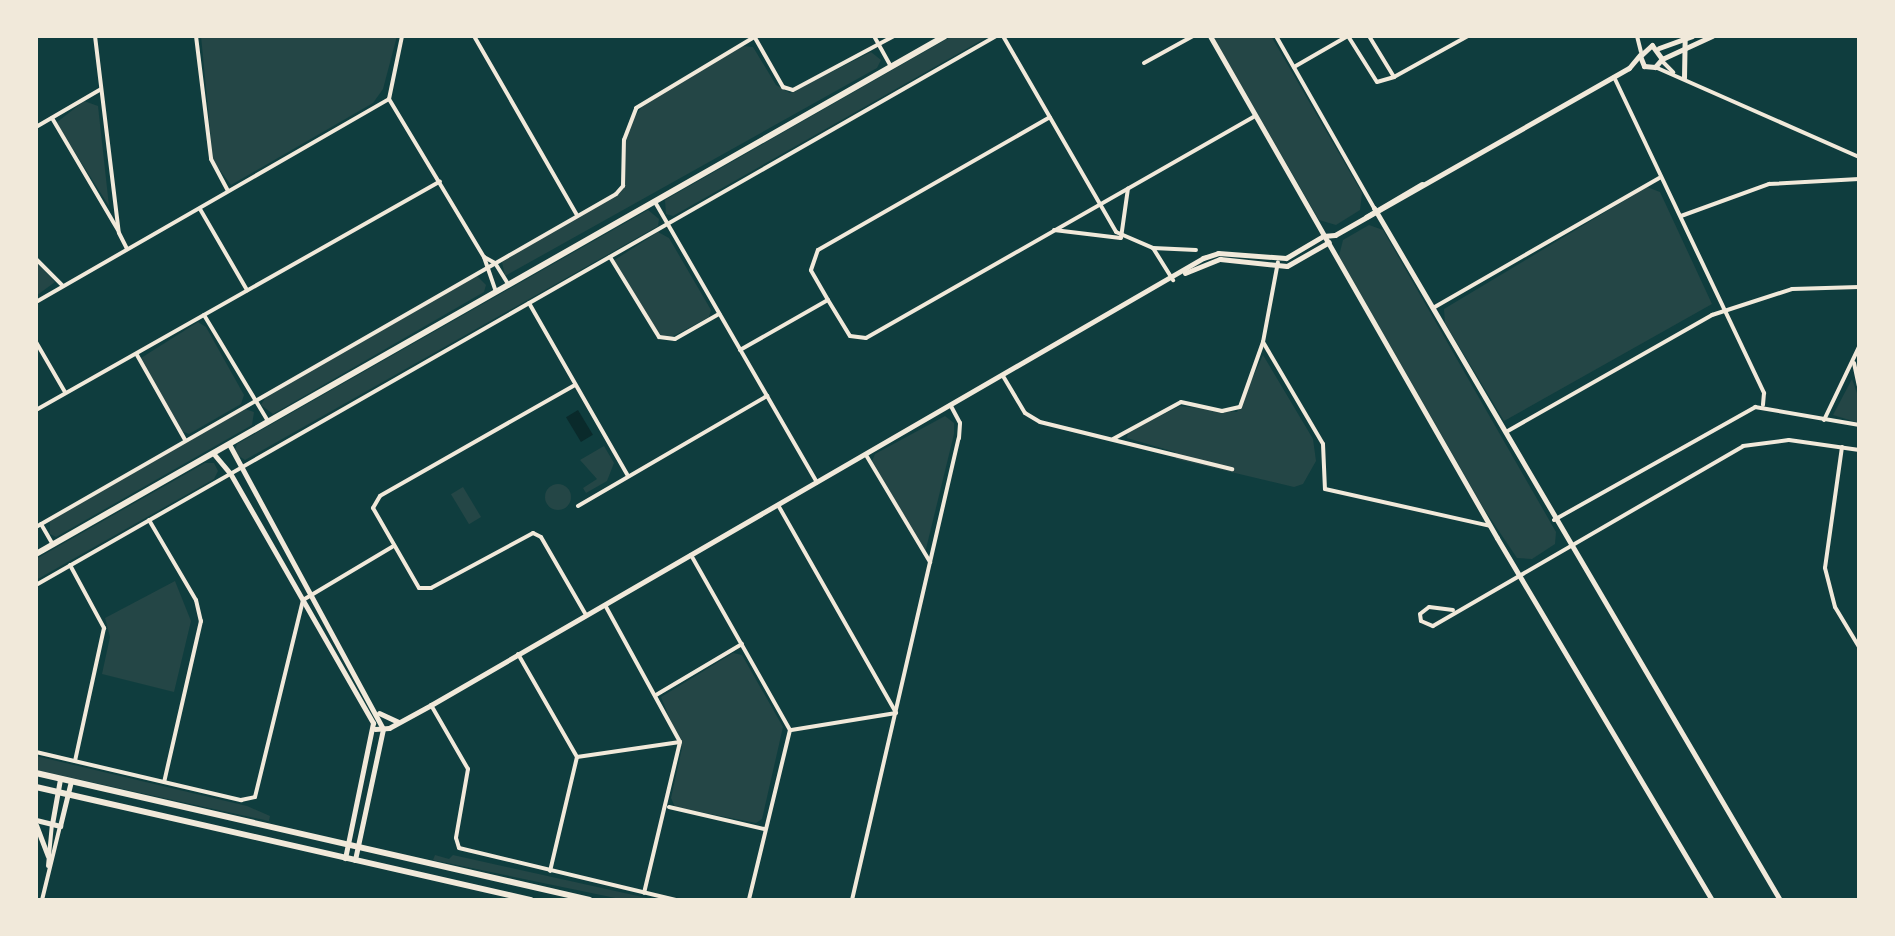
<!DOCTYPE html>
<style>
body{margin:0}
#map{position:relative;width:1895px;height:936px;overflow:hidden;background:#0f3d3e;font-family:Commissioner,sans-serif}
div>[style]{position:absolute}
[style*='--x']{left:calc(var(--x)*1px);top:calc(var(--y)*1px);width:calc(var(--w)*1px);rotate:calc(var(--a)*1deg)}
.green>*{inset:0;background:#244646;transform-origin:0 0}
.round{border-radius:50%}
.water>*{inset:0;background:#0a2a2b;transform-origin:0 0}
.minor>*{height:4px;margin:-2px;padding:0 2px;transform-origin:2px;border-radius:2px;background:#f1e9da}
.tertiary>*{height:5px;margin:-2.5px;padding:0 2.5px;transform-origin:2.5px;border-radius:2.5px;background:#f1e9da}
.secondary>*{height:6px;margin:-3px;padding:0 3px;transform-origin:3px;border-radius:3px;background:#f1e9da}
.primary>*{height:6px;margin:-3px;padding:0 3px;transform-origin:3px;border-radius:3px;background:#f1e9da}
span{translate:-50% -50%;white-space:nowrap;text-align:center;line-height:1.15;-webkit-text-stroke:8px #f1e9da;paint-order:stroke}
.frame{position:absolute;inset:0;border:38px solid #f1e9da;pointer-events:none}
</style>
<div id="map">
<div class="green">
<i style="clip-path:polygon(201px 36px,397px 36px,383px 89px,373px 103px,231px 185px,213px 161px)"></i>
<i style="clip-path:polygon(952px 36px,989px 36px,673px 216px,666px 214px,665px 200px)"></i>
<i style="clip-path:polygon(1213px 36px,1271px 36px,1362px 193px,1360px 210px,1336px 225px,1319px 220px)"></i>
<i style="clip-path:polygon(742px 46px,753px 47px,776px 85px,790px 93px,871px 52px,881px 60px,877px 68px,505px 276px,502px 262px,620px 192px,625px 131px,643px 105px)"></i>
<i style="clip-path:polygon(84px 101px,98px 106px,109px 206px,56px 123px)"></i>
<i style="clip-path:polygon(1647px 187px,1660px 192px,1712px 304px,1504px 421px,1445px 323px,1444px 309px)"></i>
<i style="clip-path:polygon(648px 210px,659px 219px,658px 226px,245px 460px,234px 453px,237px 444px)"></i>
<i style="clip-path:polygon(1369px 225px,1383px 230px,1556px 532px,1555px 544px,1532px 559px,1517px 558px,1484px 509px,1339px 256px,1343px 240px)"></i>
<i style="clip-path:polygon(658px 232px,669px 238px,711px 310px,709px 317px,668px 339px,659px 335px,613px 261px)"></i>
<i style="clip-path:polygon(36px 262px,55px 282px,36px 296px)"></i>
<i style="clip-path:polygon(477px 276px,486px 285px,484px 292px,273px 414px,261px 405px,265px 398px)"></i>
<i style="clip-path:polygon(198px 322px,206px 327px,244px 395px,241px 404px,189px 434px,181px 431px,141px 358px)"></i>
<i style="clip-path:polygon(1263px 355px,1313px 439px,1316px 461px,1303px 484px,1294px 487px,1176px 459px,1175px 452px,1127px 438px,1128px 432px,1180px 406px,1237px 412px)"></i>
<i style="clip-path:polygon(1852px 379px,1859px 399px,1859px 423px,1833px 415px)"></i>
<i style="clip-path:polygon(245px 409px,254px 412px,252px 425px,56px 537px,50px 534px,50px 521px)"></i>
<i style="clip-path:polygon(945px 416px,954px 423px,954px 434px,925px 553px,872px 461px,875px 454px)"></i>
<i style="clip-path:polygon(604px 446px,614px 463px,607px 481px,586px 493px,583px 488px,597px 479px,580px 460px)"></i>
<i style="clip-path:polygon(205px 463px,214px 463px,218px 471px,214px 479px,36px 580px,36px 559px)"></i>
<i class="round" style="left:545px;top:484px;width:26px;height:26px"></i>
<i style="left:463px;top:487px;width:35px;height:14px;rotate:59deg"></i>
<i style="clip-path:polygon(175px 581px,191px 621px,174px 692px,102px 674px,110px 637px,105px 618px)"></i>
<i style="clip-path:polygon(733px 653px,742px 655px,783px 727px,762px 819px,756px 823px,675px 807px,671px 798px,682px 748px,661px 697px)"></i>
<i style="clip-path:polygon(36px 756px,247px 806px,270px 816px,269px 821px,36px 770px)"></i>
<i style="clip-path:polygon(435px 855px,449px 859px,453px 855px,656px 900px,625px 900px,433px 860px)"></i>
</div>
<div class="water">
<i style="left:578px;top:410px;width:29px;height:14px;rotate:59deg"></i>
</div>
<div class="minor">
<i style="--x:95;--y:36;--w:198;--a:83.1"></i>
<i style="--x:119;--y:233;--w:18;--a:63"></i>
<i style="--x:196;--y:36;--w:124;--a:83"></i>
<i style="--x:211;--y:159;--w:36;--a:62"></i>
<i style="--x:474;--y:36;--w:207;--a:60.1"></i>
<i style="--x:754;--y:36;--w:59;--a:60.4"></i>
<i style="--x:783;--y:87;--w:10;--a:17"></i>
<i style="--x:793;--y:90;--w:115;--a:-28.1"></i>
<i style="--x:874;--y:36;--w:35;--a:61"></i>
<i style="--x:1003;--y:36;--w:226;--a:60"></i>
<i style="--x:1116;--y:232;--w:40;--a:23.4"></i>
<i style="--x:1153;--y:248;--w:38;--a:58"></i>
<i style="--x:1276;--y:36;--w:198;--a:60.3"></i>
<i style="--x:1348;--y:36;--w:54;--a:57.8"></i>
<i style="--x:1377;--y:82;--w:18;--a:-16"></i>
<i style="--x:1369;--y:36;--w:48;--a:58.6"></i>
<i style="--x:1394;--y:77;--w:85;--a:-29"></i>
<i style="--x:1637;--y:36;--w:16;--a:76"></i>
<i style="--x:1662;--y:61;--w:16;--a:45"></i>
<i style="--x:1144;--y:63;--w:56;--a:-28.9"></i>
<i style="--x:1294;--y:67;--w:62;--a:-29.9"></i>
<i style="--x:1655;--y:67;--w:223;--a:23.8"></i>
<i style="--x:1614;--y:77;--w:350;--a:64.6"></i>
<i style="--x:1764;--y:393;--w:12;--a:95"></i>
<i style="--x:389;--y:99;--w:184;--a:59"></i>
<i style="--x:484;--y:257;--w:36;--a:71"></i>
<i style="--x:389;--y:99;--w:64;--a:-78.3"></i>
<i style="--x:52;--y:118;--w:130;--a:59.5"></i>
<i style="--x:36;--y:127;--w:75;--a:-30.3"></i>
<i style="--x:655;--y:202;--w:324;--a:60"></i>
<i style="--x:200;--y:209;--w:94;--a:59.9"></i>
<i style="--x:1681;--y:216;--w:94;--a:-20"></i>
<i style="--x:1769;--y:184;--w:90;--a:-3.2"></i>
<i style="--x:1054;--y:230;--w:67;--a:6.8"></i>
<i style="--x:1121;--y:238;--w:50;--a:-82"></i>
<i style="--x:1153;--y:248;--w:43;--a:2.7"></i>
<i style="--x:484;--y:257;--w:13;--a:29"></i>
<i style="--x:495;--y:263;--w:25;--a:58"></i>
<i style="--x:610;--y:257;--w:94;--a:58.5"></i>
<i style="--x:659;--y:337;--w:16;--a:7"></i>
<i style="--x:675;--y:339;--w:51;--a:-29.6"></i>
<i style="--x:36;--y:259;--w:38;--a:45"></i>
<i style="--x:828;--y:300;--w:34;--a:-120"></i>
<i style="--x:811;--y:270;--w:21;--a:-71"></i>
<i style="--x:818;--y:250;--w:267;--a:-29.8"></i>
<i style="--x:36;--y:302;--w:407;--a:-29.9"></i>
<i style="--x:529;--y:303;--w:199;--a:60.2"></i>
<i style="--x:1433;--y:308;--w:263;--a:-29.9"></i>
<i style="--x:204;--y:315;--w:124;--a:58.9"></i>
<i style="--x:36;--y:342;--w:58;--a:59.9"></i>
<i style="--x:1263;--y:342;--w:118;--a:59.5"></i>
<i style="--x:1323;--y:444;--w:45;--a:87.5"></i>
<i style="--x:1325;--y:489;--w:169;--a:12.6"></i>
<i style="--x:740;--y:350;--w:101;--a:-29.6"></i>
<i style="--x:828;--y:300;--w:42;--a:58.6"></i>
<i style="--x:850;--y:336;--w:16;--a:7"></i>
<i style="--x:866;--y:338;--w:448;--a:-29.7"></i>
<i style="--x:137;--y:355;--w:98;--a:60.5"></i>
<i style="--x:1854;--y:363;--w:24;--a:78"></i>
<i style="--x:1003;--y:376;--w:43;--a:59.3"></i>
<i style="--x:1025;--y:413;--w:17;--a:31"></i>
<i style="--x:1040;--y:422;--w:198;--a:13.8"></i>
<i style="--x:575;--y:385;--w:224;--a:150.4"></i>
<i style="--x:380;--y:496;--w:14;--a:120"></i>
<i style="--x:373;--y:508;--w:92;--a:60.1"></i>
<i style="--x:419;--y:588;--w:12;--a:0"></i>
<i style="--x:431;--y:588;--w:116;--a:-28.3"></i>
<i style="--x:533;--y:533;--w:9;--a:27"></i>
<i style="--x:541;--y:537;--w:90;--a:60"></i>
<i style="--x:36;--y:410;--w:464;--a:-29.5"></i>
<i style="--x:1824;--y:420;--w:81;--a:-64.4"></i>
<i style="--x:1506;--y:432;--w:237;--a:-29.6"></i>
<i style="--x:1712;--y:315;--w:84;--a:-18"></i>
<i style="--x:1792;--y:289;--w:67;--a:-1.7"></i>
<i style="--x:1113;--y:439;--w:77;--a:-28.6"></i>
<i style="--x:1181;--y:402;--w:42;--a:12.4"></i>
<i style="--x:1222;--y:411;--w:18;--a:-13"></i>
<i style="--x:1240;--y:407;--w:69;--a:-70.5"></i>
<i style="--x:1263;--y:342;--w:81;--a:-79.4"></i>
<i style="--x:1842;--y:447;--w:122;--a:98"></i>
<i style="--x:1825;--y:568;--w:40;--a:75.6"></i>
<i style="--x:1835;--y:607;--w:47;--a:59"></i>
<i style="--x:866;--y:455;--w:125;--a:59.1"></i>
<i style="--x:778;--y:505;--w:239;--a:60.4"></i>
<i style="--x:896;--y:713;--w:106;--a:170.8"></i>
<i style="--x:578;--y:506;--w:219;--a:-30.2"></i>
<i style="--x:149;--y:520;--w:93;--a:59.6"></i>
<i style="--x:196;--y:600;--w:22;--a:77"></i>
<i style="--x:201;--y:621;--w:165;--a:102.9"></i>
<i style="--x:1554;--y:520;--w:231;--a:-29.3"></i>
<i style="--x:1755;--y:407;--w:106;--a:9.8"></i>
<i style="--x:41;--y:524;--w:24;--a:60"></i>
<i style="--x:36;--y:527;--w:669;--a:-29.86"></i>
<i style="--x:616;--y:194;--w:11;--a:-49"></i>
<i style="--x:623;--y:186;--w:46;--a:-88.8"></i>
<i style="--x:624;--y:140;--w:34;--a:-69"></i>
<i style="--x:636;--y:108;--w:138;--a:-31"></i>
<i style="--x:691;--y:555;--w:201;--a:60.5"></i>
<i style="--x:790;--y:730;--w:175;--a:103.6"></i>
<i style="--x:70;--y:565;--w:72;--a:61.6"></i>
<i style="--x:104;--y:628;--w:136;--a:102.3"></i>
<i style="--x:36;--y:585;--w:1106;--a:-29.76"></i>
<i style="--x:605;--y:605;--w:156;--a:61.3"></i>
<i style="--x:680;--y:742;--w:155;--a:103.4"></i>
<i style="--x:1453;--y:610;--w:24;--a:-173"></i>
<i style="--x:1429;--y:607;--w:11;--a:142"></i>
<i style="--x:1420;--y:614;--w:7;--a:82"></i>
<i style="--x:1421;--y:621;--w:13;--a:23"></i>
<i style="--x:1433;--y:626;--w:358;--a:-30.1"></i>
<i style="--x:1743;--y:446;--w:46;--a:-7.4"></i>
<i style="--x:1789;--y:440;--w:71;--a:8.1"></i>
<i style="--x:518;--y:654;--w:119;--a:60.2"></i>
<i style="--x:577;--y:757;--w:117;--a:103.3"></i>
<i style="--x:656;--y:695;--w:100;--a:-30.7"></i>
<i style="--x:431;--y:705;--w:74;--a:60"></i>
<i style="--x:468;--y:769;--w:70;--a:99.9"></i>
<i style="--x:456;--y:838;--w:10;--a:73"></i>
<i style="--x:459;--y:848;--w:223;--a:13.5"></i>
<i style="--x:36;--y:752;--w:211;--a:13.2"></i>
<i style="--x:241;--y:800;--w:14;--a:-12"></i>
<i style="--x:255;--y:797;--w:203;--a:-76.3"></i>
<i style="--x:303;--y:600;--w:104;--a:-30.8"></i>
<i style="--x:577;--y:757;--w:104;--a:-8.3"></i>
<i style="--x:669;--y:807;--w:98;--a:13"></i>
<i style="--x:48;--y:866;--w:42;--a:-84.6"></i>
<i style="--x:42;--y:900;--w:76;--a:-76.3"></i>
<i style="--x:852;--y:900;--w:474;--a:-77"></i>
<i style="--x:959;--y:438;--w:15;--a:-86"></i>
<i style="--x:960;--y:423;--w:19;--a:-118"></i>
</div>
<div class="tertiary">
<i style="--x:1210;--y:36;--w:578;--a:60.24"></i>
<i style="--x:1497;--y:538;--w:421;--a:59.3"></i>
<i style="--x:1659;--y:48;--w:35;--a:-20"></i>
<i style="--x:1662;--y:59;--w:17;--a:-126"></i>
<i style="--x:1652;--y:45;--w:16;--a:137"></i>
<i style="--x:1640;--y:56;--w:11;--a:68"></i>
<i style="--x:1644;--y:66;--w:11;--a:5"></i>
<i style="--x:1655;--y:67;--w:11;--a:-49"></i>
<i style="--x:1662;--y:59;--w:55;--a:-24.7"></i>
<i style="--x:1684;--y:78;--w:39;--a:-89"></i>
<i style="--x:1374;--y:208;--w:802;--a:59.6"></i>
<i style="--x:1366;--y:217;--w:65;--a:-30.5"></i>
<i style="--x:1335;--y:235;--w:338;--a:-29.6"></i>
<i style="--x:1629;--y:68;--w:17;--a:-50"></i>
<i style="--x:1185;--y:273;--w:38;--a:-22"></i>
<i style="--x:1220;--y:259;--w:67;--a:6"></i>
<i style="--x:1287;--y:266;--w:48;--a:-29.7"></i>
<i style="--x:229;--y:444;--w:324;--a:61.6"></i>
<i style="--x:383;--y:729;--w:134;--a:102.1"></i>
<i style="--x:213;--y:453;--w:26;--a:50"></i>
<i style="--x:230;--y:473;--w:288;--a:60.2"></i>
<i style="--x:373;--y:723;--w:138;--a:101.7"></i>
<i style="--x:379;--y:713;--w:21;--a:25"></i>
<i style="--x:375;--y:729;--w:14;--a:-4"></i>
<i style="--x:389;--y:728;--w:48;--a:-28.7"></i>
<i style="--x:431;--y:705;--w:892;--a:-30.07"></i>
<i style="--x:1203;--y:258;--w:16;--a:-18"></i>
<i style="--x:1218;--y:253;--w:68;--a:4.2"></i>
<i style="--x:1286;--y:258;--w:43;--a:-30.7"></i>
<i style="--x:1323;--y:236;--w:12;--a:-5"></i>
<i style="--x:36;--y:820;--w:25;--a:14"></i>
<i style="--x:60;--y:826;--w:46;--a:-76.3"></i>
<i style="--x:52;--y:824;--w:46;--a:-79.9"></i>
<i style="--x:36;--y:825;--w:33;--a:69"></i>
</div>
<div class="secondary">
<i style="--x:36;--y:554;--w:1046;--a:-29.68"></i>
</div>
<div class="primary">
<i style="--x:36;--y:773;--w:568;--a:12.91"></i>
<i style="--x:36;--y:787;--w:508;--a:12.86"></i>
</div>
<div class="frame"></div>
</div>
